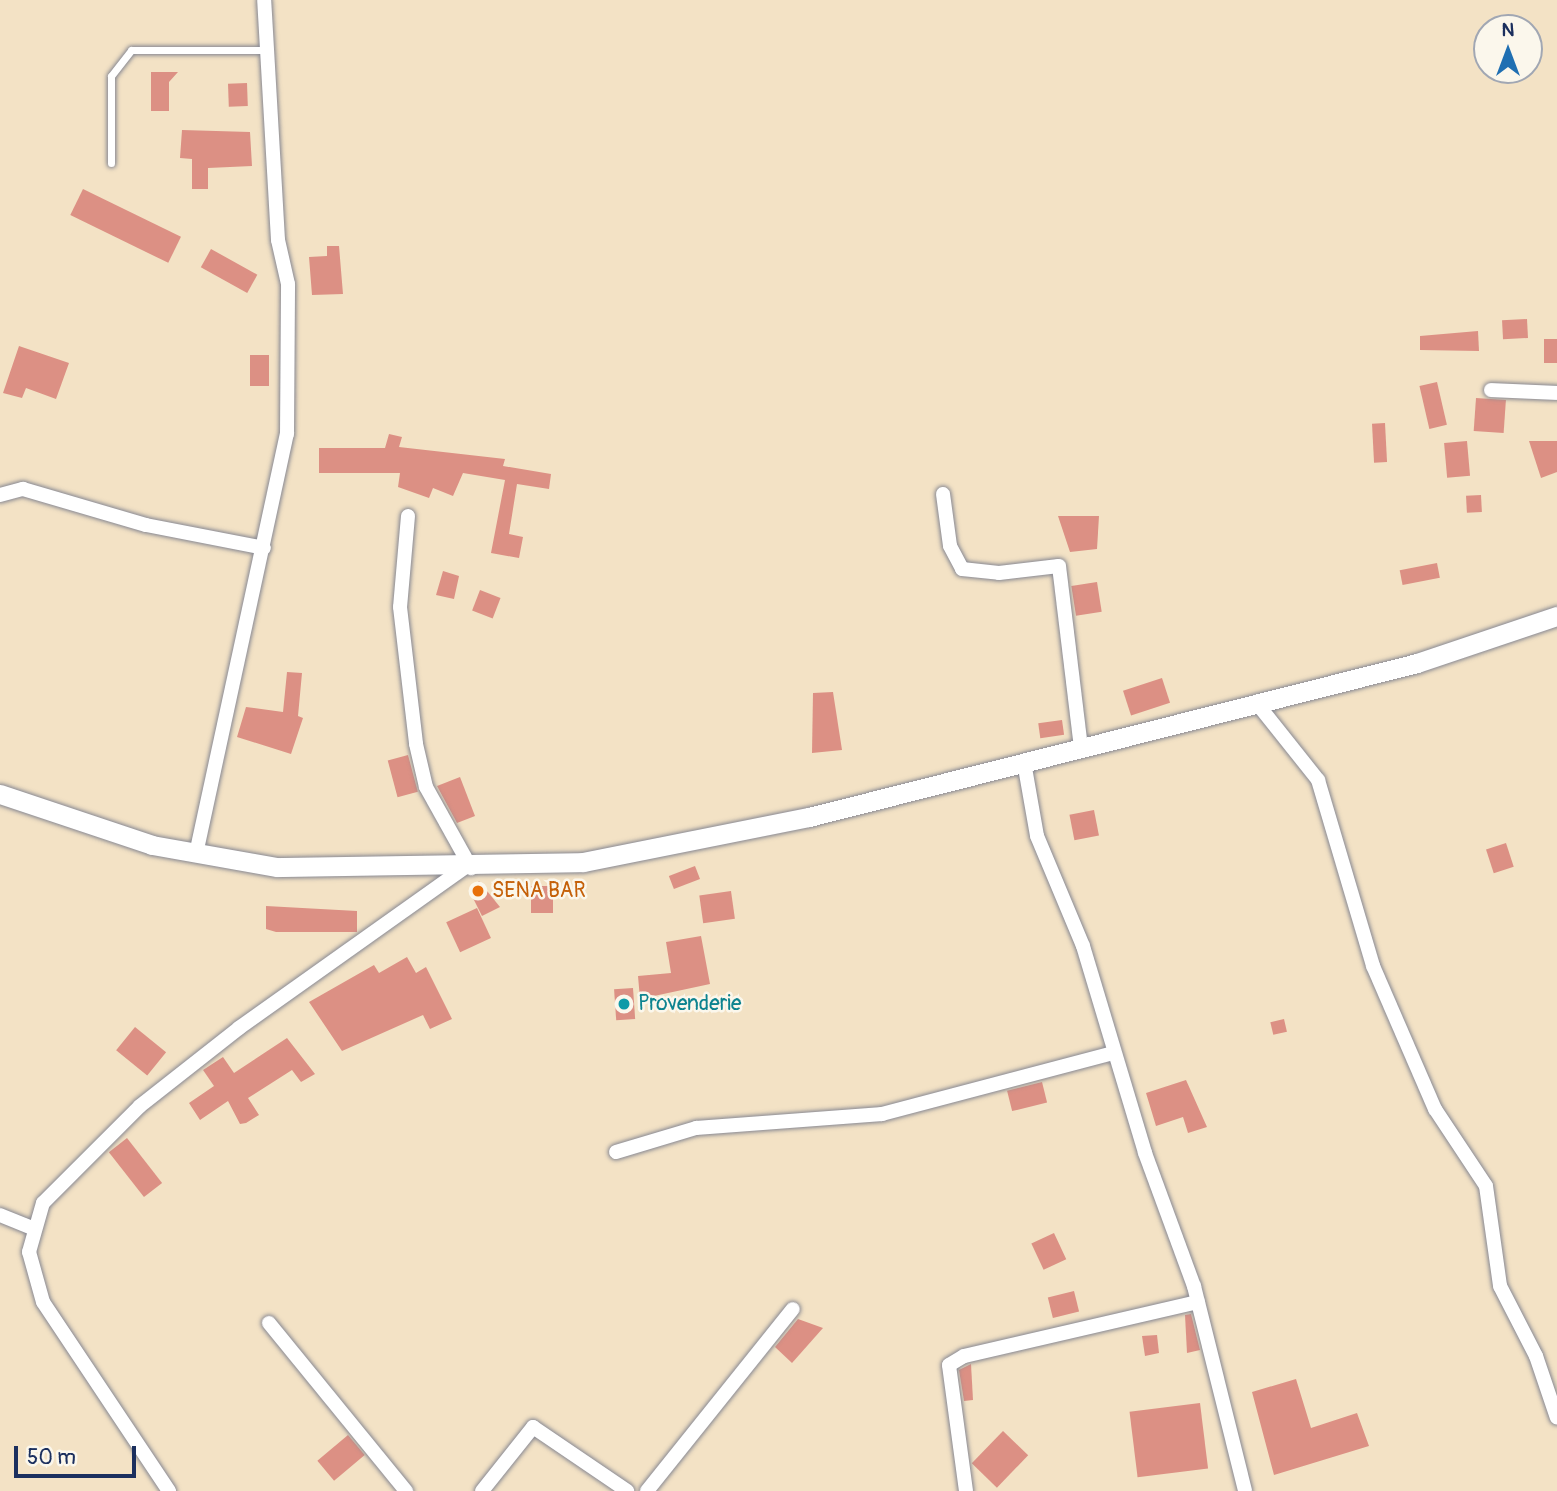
<!DOCTYPE html>
<style>
body{margin:0}
#map{position:relative;width:1557px;height:1491px;overflow:hidden;background:#f3e2c5;font-family:Pangolin,sans-serif}
div>[style]{position:absolute}
[style*='--x']{left:calc(var(--x)*1px);top:calc(var(--y)*1px);width:calc(var(--w)*1px);rotate:calc(var(--a)*1deg)}
.building>*{inset:0;background:#dc9084;transform-origin:0 0}
.roads{filter:drop-shadow(0 0 2px #878892) drop-shadow(0 0 2px #878892)}
.lane>*{height:7px;margin:-3.5px;padding:0 3.5px;transform-origin:3.5px;border-radius:3.5px;background:#fff}
.street>*{height:14px;margin:-7px;padding:0 7px;transform-origin:7px;border-radius:7px;background:#fff}
.secondary>*{height:19px;margin:-9.5px;padding:0 9.5px;transform-origin:9.5px;border-radius:9.5px;background:#fff}
.dots>*{width:19px;height:19px;translate:-50% -50%;box-sizing:border-box;border:4px solid #fbf7ec;border-radius:50%}
span{translate:-50% -50%;white-space:nowrap;text-align:center;line-height:1.15;-webkit-text-stroke:5px #fbf7ec;paint-order:stroke}
.food-label{font-size:21px;color:#c56008}
.left{translate:0 -50%;text-align:left}
.culture-label{font-size:21px;color:#0d838f}
.north{position:absolute;left:1473px;top:14px;width:70px;height:70px;box-sizing:border-box;background:#fbf7ec;border:2px solid #a1a7b3;border-radius:50%;rotate:0deg;font-size:19px;font-weight:700;line-height:28px;text-align:center;color:#1b2f5e}
.north::after{content:'';display:block;margin:auto;width:24px;height:32px;background:#1f6fb2;clip-path:polygon(50% 0,100% 100%,50% 72%,0 100%)}
.scale{position:absolute;left:14px;top:1446px;width:122px;height:32px;box-sizing:border-box;border:4px solid #1b2f5e;border-top:0;padding-left:9px;font-size:21px;line-height:24px;white-space:nowrap;color:#1b2f5e;-webkit-text-stroke:5px #fbf7ec;paint-order:stroke}
</style>
<div id="map">
<div class="building">
<i style="clip-path:polygon(151px 72px,178px 72px,169px 82px,169px 111px,151px 111px)"></i>
<i style="left:247px;top:83px;width:23px;height:19px;rotate:88deg"></i>
<i style="clip-path:polygon(182px 130px,250px 132px,252px 166px,208px 168px,208px 189px,192px 189px,192px 159px,180px 158px)"></i>
<i style="left:83px;top:189px;width:109px;height:29px;rotate:26deg"></i>
<i style="clip-path:polygon(327px 246px,339px 246px,343px 294px,312px 295px,309px 257px,327px 256px)"></i>
<i style="left:211px;top:249px;width:53px;height:21px;rotate:29deg"></i>
<i style="left:1527px;top:319px;width:19px;height:25px;rotate:87deg"></i>
<i style="clip-path:polygon(1478px 331px,1479px 351px,1420px 350px,1420px 336px)"></i>
<i style="left:1544px;top:339px;width:13px;height:24px"></i>
<i style="clip-path:polygon(19px 346px,69px 363px,56px 399px,26px 388px,22px 398px,3px 393px)"></i>
<i style="left:250px;top:355px;width:19px;height:31px"></i>
<i style="left:1437px;top:382px;width:44px;height:18px;rotate:77deg"></i>
<i style="left:1476px;top:398px;width:30px;height:33px;rotate:4deg"></i>
<i style="left:1385px;top:423px;width:39px;height:13px;rotate:87deg"></i>
<i style="clip-path:polygon(389px 434px,402px 437px,399px 447px,505px 459px,503px 466px,551px 474px,549px 489px,517px 484px,509px 534px,523px 537px,519px 558px,491px 553px,505px 480px,463px 473px,453px 496px,433px 488px,429px 498px,398px 487px,400px 473px,319px 473px,319px 448px,385px 448px)"></i>
<i style="left:1467px;top:441px;width:35px;height:23px;rotate:85deg"></i>
<i style="clip-path:polygon(1529px 441px,1557px 441px,1557px 472px,1541px 478px)"></i>
<i style="left:1481px;top:495px;width:17px;height:15px;rotate:87deg"></i>
<i style="clip-path:polygon(1058px 516px,1099px 516px,1097px 549px,1070px 552px)"></i>
<i style="left:1437px;top:563px;width:15px;height:38px;rotate:79deg"></i>
<i style="clip-path:polygon(443px 571px,459px 576px,454px 599px,436px 595px)"></i>
<i style="left:1097px;top:582px;width:30px;height:26px;rotate:81deg"></i>
<i style="left:480px;top:590px;width:22px;height:22px;rotate:21deg"></i>
<i style="clip-path:polygon(287px 672px,302px 673px,298px 716px,303px 718px,291px 754px,237px 737px,246px 707px,283px 712px)"></i>
<i style="left:1162px;top:678px;width:26px;height:41px;rotate:72deg"></i>
<i style="clip-path:polygon(833px 692px,842px 750px,812px 753px,813px 693px)"></i>
<i style="left:1062px;top:720px;width:15px;height:24px;rotate:82deg"></i>
<i style="left:408px;top:755px;width:38px;height:21px;rotate:75deg"></i>
<i style="clip-path:polygon(460px 777px,475px 816px,457px 823px,437px 786px)"></i>
<i style="left:1094px;top:810px;width:26px;height:25px;rotate:79deg"></i>
<i style="left:1506px;top:843px;width:25px;height:21px;rotate:72deg"></i>
<i style="left:695px;top:866px;width:14px;height:28px;rotate:69deg"></i>
<i style="clip-path:polygon(479px 881px,500px 907px,482px 916px,469px 890px)"></i>
<i style="left:531px;top:886px;width:22px;height:27px"></i>
<i style="left:731px;top:891px;width:28px;height:32px;rotate:82deg"></i>
<i style="clip-path:polygon(266px 906px,357px 911px,357px 932px,276px 932px,266px 929px)"></i>
<i style="left:477px;top:908px;width:33px;height:34px;rotate:65deg"></i>
<i style="clip-path:polygon(701px 936px,710px 984px,640px 999px,638px 976px,671px 973px,666px 942px)"></i>
<i style="clip-path:polygon(407px 957px,416px 973px,426px 967px,452px 1019px,430px 1029px,423px 1015px,342px 1051px,309px 1002px,374px 965px,379px 973px)"></i>
<i style="left:633px;top:988px;width:31px;height:19px;rotate:86deg"></i>
<i style="left:1284px;top:1019px;width:13px;height:14px;rotate:77deg"></i>
<i style="left:135px;top:1027px;width:40px;height:30px;rotate:39deg"></i>
<i style="clip-path:polygon(287px 1038px,315px 1074px,301px 1082px,292px 1070px,248px 1098px,259px 1115px,246px 1123px,240px 1124px,228px 1101px,200px 1120px,189px 1103px,214px 1086px,203px 1070px,223px 1057px,234px 1073px)"></i>
<i style="clip-path:polygon(1186px 1080px,1207px 1127px,1188px 1133px,1183px 1117px,1156px 1126px,1146px 1093px)"></i>
<i style="left:1042px;top:1082px;width:21px;height:36px;rotate:76deg"></i>
<i style="left:127px;top:1138px;width:57px;height:23px;rotate:52deg"></i>
<i style="left:1054px;top:1233px;width:29px;height:25px;rotate:65deg"></i>
<i style="left:1074px;top:1291px;width:21px;height:27px;rotate:76deg"></i>
<i style="clip-path:polygon(1191px 1314px,1200px 1350px,1187px 1353px,1185px 1315px)"></i>
<i style="clip-path:polygon(798px 1319px,823px 1328px,792px 1363px,775px 1347px)"></i>
<i style="clip-path:polygon(1157px 1335px,1159px 1353px,1145px 1356px,1142px 1336px)"></i>
<i style="clip-path:polygon(971px 1364px,973px 1400px,964px 1401px,959px 1370px)"></i>
<i style="clip-path:polygon(1296px 1379px,1311px 1428px,1357px 1413px,1369px 1446px,1274px 1475px,1252px 1392px)"></i>
<i style="left:1200px;top:1403px;width:66px;height:71px;rotate:83deg"></i>
<i style="left:1003px;top:1431px;width:35px;height:45px;rotate:44deg"></i>
<i style="left:348px;top:1435px;width:26px;height:40px;rotate:50deg"></i>
</div>
<div class="roads">
<div class="lane">
<i style="--x:111;--y:163;--w:87;--a:-90"></i>
<i style="--x:111;--y:76;--w:33;--a:-52"></i>
<i style="--x:131;--y:50;--w:135;--a:0"></i>
</div>
<div class="street">
<i style="--x:1491;--y:390;--w:66;--a:2.6"></i>
<i style="--x:943;--y:494;--w:52;--a:82.3"></i>
<i style="--x:950;--y:546;--w:26;--a:62"></i>
<i style="--x:962;--y:569;--w:37;--a:6"></i>
<i style="--x:999;--y:573;--w:60;--a:-6.7"></i>
<i style="--x:1059;--y:566;--w:183;--a:83.1"></i>
<i style="--x:0;--y:495;--w:24;--a:-15"></i>
<i style="--x:23;--y:489;--w:128;--a:16.3"></i>
<i style="--x:146;--y:525;--w:120;--a:11"></i>
<i style="--x:408;--y:516;--w:91;--a:95"></i>
<i style="--x:400;--y:607;--w:138;--a:83.3"></i>
<i style="--x:416;--y:744;--w:44;--a:76.9"></i>
<i style="--x:426;--y:787;--w:93;--a:60.9"></i>
<i style="--x:1256;--y:702;--w:100;--a:51.5"></i>
<i style="--x:1318;--y:780;--w:194;--a:73.5"></i>
<i style="--x:1373;--y:966;--w:156;--a:66.6"></i>
<i style="--x:1435;--y:1109;--w:92;--a:56.5"></i>
<i style="--x:1486;--y:1186;--w:101;--a:82"></i>
<i style="--x:1500;--y:1286;--w:79;--a:62.8"></i>
<i style="--x:1536;--y:1356;--w:65;--a:71.3"></i>
<i style="--x:1024;--y:762;--w:75;--a:80"></i>
<i style="--x:1037;--y:836;--w:119;--a:67.3"></i>
<i style="--x:1083;--y:946;--w:216;--a:73.3"></i>
<i style="--x:1145;--y:1153;--w:142;--a:69.8"></i>
<i style="--x:1194;--y:1286;--w:211;--a:76"></i>
<i style="--x:196;--y:854;--w:430;--a:-77.8"></i>
<i style="--x:287;--y:434;--w:150;--a:-89.6"></i>
<i style="--x:288;--y:284;--w:45;--a:-102.8"></i>
<i style="--x:278;--y:240;--w:240;--a:-93.3"></i>
<i style="--x:616;--y:1152;--w:84;--a:-16.7"></i>
<i style="--x:696;--y:1128;--w:187;--a:-4.3"></i>
<i style="--x:882;--y:1114;--w:239;--a:-14.8"></i>
<i style="--x:0;--y:1215;--w:35;--a:22"></i>
<i style="--x:269;--y:1323;--w:217;--a:50.8"></i>
<i style="--x:169;--y:1491;--w:227;--a:-123.7"></i>
<i style="--x:43;--y:1302;--w:52;--a:-105.6"></i>
<i style="--x:29;--y:1252;--w:51;--a:-74.1"></i>
<i style="--x:43;--y:1203;--w:137;--a:-45"></i>
<i style="--x:140;--y:1106;--w:126;--a:-38.2"></i>
<i style="--x:239;--y:1028;--w:276;--a:-35.4"></i>
<i style="--x:482;--y:1491;--w:82;--a:-51.4"></i>
<i style="--x:533;--y:1427;--w:114;--a:34.2"></i>
<i style="--x:647;--y:1491;--w:233;--a:-51.3"></i>
<i style="--x:966;--y:1491;--w:127;--a:-97.7"></i>
<i style="--x:949;--y:1365;--w:17;--a:-31"></i>
<i style="--x:964;--y:1356;--w:240;--a:-13"></i>
</div>
<div class="secondary">
<i style="--x:0;--y:794;--w:160;--a:18.5"></i>
<i style="--x:152;--y:845;--w:127;--a:10"></i>
<i style="--x:277;--y:867;--w:306;--a:-0.9"></i>
<i style="--x:583;--y:862;--w:230;--a:-11.3"></i>
<i style="--x:809;--y:817;--w:627;--a:-14.21"></i>
<i style="--x:1417;--y:663;--w:148;--a:-18.6"></i>
</div>
</div>
<div class="dots">
<i style="left:478px;top:891px;background:#e8710a"></i>
<i style="left:624px;top:1004px;background:#0f9aa8"></i>
</div>
<div class="food-label">
<span class="left" style="left:492px;top:891px">SENA BAR</span>
</div>
<div class="culture-label">
<span class="left" style="left:638px;top:1004px">Provenderie</span>
</div>
<div class="north">N</div>
<div class="scale">50 m</div>
</div>
